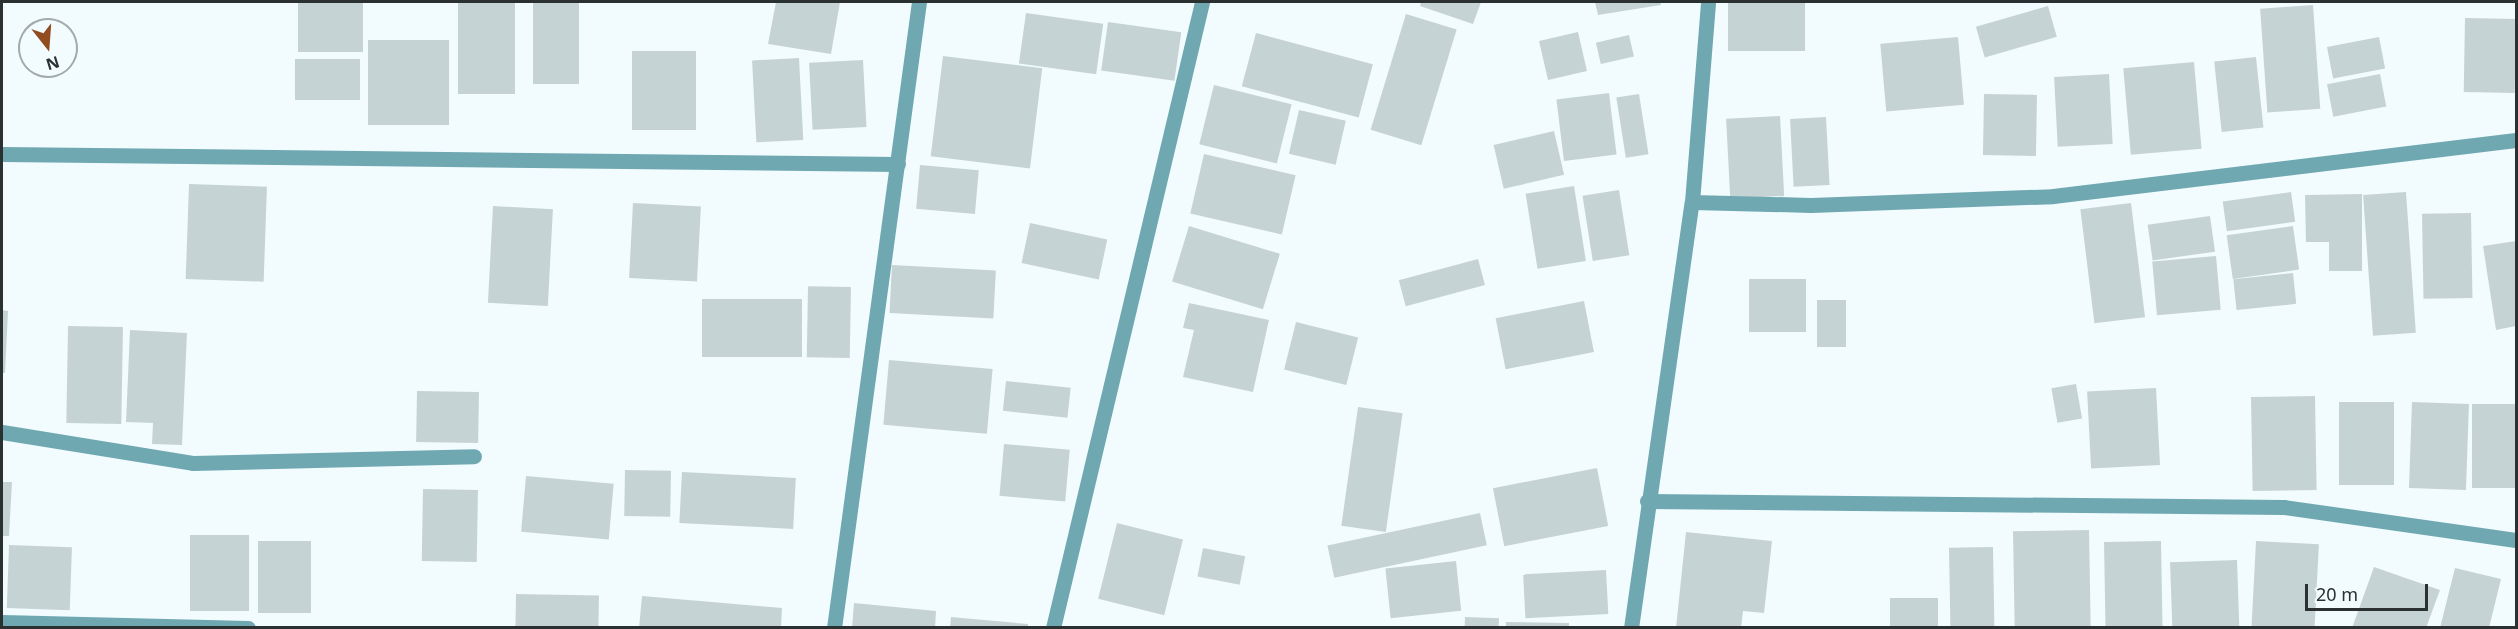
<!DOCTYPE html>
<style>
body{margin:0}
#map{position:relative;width:2518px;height:629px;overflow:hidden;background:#f2fcfe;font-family:"Noto Sans",sans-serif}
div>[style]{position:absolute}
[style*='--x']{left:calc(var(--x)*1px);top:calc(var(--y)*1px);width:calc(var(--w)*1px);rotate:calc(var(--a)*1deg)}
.building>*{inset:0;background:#c6d3d5;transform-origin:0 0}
.street>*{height:15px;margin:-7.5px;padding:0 7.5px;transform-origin:7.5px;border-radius:7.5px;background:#70a8b2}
span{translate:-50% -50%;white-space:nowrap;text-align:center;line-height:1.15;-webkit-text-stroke:4.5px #f2fcfe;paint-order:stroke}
.frame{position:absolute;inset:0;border:3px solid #2b3031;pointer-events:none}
.north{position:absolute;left:18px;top:18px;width:60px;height:60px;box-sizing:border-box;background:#f2fcfe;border:2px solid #a2aaac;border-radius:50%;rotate:163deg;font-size:16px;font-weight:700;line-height:24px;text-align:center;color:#2b3031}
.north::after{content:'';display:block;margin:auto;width:21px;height:27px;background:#914d20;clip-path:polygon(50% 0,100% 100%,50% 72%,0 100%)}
.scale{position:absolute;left:2305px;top:584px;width:123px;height:27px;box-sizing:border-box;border:3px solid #2b3031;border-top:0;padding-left:8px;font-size:18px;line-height:21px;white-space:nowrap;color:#2b3031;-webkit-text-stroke:4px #f2fcfe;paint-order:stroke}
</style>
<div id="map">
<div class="building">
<i style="left:298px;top:2px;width:65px;height:50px"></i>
<i style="left:458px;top:2px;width:57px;height:92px"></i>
<i style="left:533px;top:2px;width:46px;height:82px"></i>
<i style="clip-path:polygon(776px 2px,840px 2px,831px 54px,768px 44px)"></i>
<i style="clip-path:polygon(1421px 2px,1481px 2px,1473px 24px,1420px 6px)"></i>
<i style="clip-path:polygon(1595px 2px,1660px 2px,1661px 5px,1598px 15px)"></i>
<i style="left:1728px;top:2px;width:77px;height:49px"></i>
<i style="left:2313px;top:5px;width:104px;height:53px;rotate:86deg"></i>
<i style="left:2048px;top:6px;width:32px;height:75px;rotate:74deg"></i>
<i style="left:1026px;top:13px;width:78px;height:51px;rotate:8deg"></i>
<i style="left:1406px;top:14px;width:53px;height:121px;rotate:17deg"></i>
<i style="left:2465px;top:18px;width:51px;height:74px;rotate:1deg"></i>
<i style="left:1108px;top:22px;width:74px;height:49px;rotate:8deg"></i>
<i style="left:1578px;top:32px;width:40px;height:40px;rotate:77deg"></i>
<i style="left:1256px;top:33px;width:121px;height:55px;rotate:15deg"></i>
<i style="left:1629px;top:35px;width:22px;height:34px;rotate:77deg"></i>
<i style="left:1958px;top:37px;width:68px;height:78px;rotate:85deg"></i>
<i style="left:2379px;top:37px;width:32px;height:53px;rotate:79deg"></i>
<i style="left:449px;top:40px;width:85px;height:81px;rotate:90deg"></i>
<i style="left:632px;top:51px;width:64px;height:79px"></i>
<i style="left:943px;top:56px;width:100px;height:101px;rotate:7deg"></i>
<i style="left:2256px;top:57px;width:71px;height:42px;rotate:84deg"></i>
<i style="left:799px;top:58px;width:82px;height:47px;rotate:87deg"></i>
<i style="left:295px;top:59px;width:65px;height:41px"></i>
<i style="left:863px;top:60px;width:67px;height:54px;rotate:87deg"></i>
<i style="left:2194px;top:62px;width:87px;height:71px;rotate:85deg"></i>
<i style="left:2109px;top:74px;width:70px;height:55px;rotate:87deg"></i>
<i style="left:2380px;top:74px;width:33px;height:54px;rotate:79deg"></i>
<i style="left:1214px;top:85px;width:80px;height:61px;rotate:14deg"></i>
<i style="left:1609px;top:93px;width:62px;height:53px;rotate:83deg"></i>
<i style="left:1639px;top:94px;width:61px;height:23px;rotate:81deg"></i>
<i style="left:1984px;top:94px;width:53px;height:61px;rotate:1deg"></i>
<i style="left:1299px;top:110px;width:48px;height:45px;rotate:13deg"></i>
<i style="left:1780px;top:116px;width:80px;height:54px;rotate:87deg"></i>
<i style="left:1826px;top:117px;width:68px;height:36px;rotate:87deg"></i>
<i style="left:1554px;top:131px;width:45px;height:62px;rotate:77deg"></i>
<i style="left:1204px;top:154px;width:94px;height:61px;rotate:13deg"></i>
<i style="left:920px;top:165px;width:59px;height:44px;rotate:5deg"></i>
<i style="left:189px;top:184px;width:78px;height:95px;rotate:2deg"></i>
<i style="left:1574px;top:186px;width:76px;height:49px;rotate:81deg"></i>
<i style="left:1619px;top:190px;width:66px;height:37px;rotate:81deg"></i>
<i style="left:2291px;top:192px;width:30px;height:69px;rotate:82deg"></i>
<i style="left:2406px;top:192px;width:141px;height:43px;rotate:86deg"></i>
<i style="clip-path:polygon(2362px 194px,2362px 271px,2329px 271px,2329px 242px,2306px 242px,2305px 195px)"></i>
<i style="left:633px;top:203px;width:68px;height:75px;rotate:3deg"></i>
<i style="left:2131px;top:203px;width:115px;height:51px;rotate:83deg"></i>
<i style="left:493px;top:206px;width:60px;height:97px;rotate:3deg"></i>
<i style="left:2471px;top:213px;width:85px;height:49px;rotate:89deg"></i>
<i style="left:2210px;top:216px;width:36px;height:63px;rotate:82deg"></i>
<i style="left:1030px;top:223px;width:79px;height:41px;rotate:12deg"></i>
<i style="left:1189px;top:226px;width:95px;height:58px;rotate:17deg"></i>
<i style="left:2293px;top:226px;width:44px;height:67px;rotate:82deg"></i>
<i style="clip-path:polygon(2516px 241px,2516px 326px,2496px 330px,2483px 246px)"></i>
<i style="left:2216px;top:256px;width:54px;height:64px;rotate:85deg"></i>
<i style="left:1478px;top:259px;width:27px;height:82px;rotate:75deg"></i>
<i style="left:892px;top:265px;width:104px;height:48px;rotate:3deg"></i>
<i style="left:2293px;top:273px;width:31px;height:60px;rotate:84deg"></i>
<i style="left:1749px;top:279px;width:57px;height:53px"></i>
<i style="left:851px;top:287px;width:71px;height:43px;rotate:91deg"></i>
<i style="left:702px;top:299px;width:100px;height:58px"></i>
<i style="left:1817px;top:300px;width:29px;height:47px"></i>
<i style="left:1584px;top:301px;width:52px;height:90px;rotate:79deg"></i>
<i style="clip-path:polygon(1189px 303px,1269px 320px,1253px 392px,1183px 377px,1194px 330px,1183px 328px)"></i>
<i style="clip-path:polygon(2px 310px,8px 311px,5px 373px,2px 373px)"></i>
<i style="left:1296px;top:322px;width:64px;height:49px;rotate:14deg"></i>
<i style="left:68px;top:326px;width:55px;height:97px;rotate:1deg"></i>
<i style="clip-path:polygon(130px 330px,187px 333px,182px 445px,152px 444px,153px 423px,126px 422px)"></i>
<i style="left:889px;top:360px;width:104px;height:65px;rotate:5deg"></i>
<i style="left:1006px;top:381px;width:65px;height:30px;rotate:6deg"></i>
<i style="left:2076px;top:384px;width:35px;height:25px;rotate:80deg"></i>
<i style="left:2156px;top:388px;width:77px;height:69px;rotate:87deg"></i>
<i style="left:417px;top:391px;width:62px;height:51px;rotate:1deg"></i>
<i style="left:2315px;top:396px;width:94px;height:64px;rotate:89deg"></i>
<i style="left:2394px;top:402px;width:83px;height:55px;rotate:90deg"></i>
<i style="left:2412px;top:402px;width:57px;height:86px;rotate:2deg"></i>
<i style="left:2472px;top:404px;width:44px;height:84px"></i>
<i style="left:1358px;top:407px;width:45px;height:120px;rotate:8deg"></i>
<i style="left:1004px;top:444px;width:66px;height:52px;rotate:5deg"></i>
<i style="left:1597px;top:468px;width:59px;height:106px;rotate:79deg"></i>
<i style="left:625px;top:470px;width:46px;height:46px;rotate:1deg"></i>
<i style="left:682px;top:472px;width:114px;height:51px;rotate:3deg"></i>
<i style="left:526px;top:476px;width:88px;height:56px;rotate:5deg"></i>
<i style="clip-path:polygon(2px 482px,12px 482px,9px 536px,2px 536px)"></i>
<i style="left:423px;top:489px;width:55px;height:72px;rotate:1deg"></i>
<i style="left:1480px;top:513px;width:33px;height:156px;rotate:78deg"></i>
<i style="left:1117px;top:523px;width:68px;height:78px;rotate:14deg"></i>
<i style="left:2089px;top:530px;width:98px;height:76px;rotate:89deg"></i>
<i style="clip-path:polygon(1686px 532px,1772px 541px,1764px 613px,1743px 611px,1741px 628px,1676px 628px)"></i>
<i style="left:190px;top:535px;width:59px;height:76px"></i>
<i style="left:258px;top:541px;width:53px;height:72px"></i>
<i style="left:2161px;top:541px;width:86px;height:57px;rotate:89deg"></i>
<i style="left:2256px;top:541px;width:63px;height:87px;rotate:3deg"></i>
<i style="left:9px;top:545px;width:63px;height:63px;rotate:2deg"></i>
<i style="left:1993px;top:547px;width:81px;height:44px;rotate:89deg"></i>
<i style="left:1203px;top:548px;width:43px;height:29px;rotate:11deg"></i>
<i style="left:2237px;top:560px;width:68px;height:67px;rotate:88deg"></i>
<i style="left:1456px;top:561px;width:50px;height:71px;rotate:84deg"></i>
<i style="clip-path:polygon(2374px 567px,2440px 590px,2426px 628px,2352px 628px)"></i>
<i style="clip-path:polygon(2455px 568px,2501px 579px,2489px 628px,2440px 628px)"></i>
<i style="left:1606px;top:570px;width:44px;height:83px;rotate:87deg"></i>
<i style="left:516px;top:594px;width:83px;height:34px;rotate:1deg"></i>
<i style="clip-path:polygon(642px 596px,782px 608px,781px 628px,639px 628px)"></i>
<i style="left:1890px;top:598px;width:48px;height:30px"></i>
<i style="clip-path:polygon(854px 603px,936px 611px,935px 628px,852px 628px)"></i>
<i style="clip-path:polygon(951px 617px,1028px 624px,1028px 628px,950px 628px)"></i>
<i style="left:1465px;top:617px;width:34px;height:11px;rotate:2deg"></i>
<i style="clip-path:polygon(1506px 622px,1569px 623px,1569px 628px,1506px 628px)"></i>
</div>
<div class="street">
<i style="--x:2;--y:154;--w:896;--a:0.64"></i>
<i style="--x:1692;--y:202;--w:119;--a:1.4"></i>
<i style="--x:1811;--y:205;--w:242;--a:-2.1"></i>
<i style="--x:2053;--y:196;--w:466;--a:-6.9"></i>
<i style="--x:2;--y:432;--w:193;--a:9.2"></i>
<i style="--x:193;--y:463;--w:281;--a:-1.4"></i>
<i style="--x:1647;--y:501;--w:637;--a:0.54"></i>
<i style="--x:2284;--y:507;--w:234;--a:8.1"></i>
<i style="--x:2;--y:622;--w:246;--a:1.4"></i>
<i style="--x:834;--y:628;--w:632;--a:-82.27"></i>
<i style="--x:1053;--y:628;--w:643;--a:-76.61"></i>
<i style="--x:1631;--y:628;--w:430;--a:-81.9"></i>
<i style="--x:1692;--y:202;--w:201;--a:-85.4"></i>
</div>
<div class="frame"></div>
<div class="north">N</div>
<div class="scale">20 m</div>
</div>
